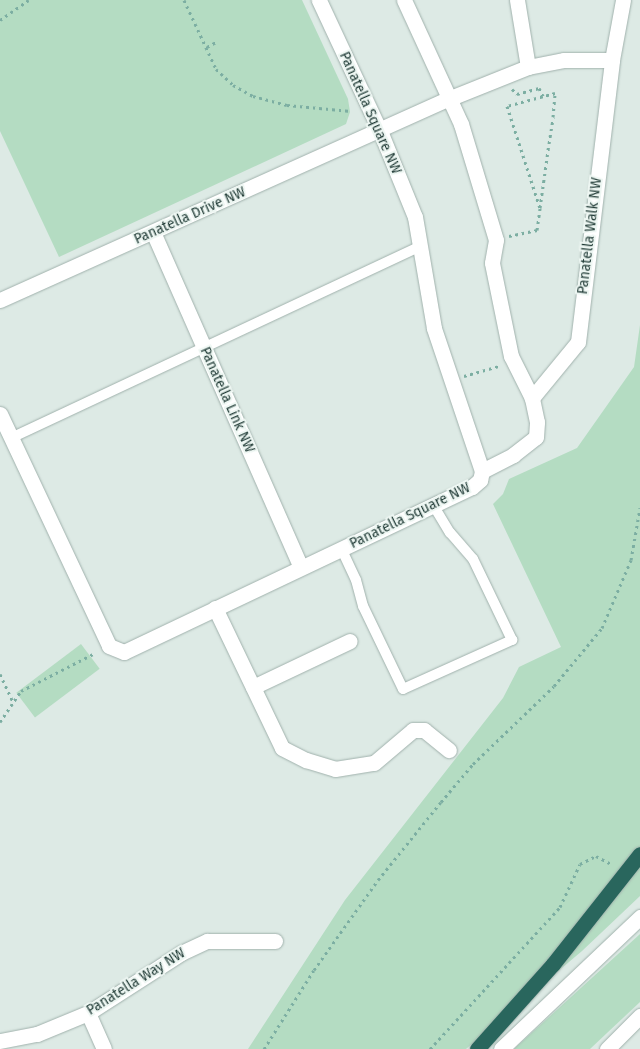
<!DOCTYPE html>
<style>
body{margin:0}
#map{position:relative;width:640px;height:1049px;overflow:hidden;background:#ddeae5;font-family:"Fira Sans",sans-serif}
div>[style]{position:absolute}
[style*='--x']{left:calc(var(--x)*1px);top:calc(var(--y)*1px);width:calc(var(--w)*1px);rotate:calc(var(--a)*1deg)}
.green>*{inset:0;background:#b4dcc2;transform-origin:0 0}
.path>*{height:3px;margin-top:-1.5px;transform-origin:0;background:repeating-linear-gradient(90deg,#7caea2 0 2.5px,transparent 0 6.5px)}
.roads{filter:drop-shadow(0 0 1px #a0b1ac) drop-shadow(0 0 1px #a0b1ac)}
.service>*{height:10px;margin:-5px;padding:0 5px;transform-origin:5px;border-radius:5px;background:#fff}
.minor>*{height:15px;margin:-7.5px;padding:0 7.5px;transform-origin:7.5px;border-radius:7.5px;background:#fff}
.secondary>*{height:15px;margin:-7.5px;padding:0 7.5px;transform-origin:7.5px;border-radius:7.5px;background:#fff}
.motorway>*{height:15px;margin:-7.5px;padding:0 7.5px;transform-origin:7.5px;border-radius:7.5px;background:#29665d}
span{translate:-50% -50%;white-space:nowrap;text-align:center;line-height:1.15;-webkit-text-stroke:4px #edf6f2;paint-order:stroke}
.street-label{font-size:14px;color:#1e3934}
</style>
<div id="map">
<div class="green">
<i style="clip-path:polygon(0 0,302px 0,348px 99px,350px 112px,346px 124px,59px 257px,0 131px)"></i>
<i style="clip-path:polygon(640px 325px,640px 896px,582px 951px,466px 1049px,248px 1049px,345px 900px,503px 698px,519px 667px,561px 647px,493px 504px,503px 494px,509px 479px,577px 448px,634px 367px)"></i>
<i style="left:81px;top:644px;width:31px;height:81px;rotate:53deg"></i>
<i style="clip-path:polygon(640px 934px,640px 1002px,590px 1049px,514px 1049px)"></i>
</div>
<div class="path">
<i style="--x:184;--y:0;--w:76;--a:65.1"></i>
<i style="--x:216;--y:69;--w:23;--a:43"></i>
<i style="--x:233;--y:85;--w:23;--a:29"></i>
<i style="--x:253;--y:96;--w:35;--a:15"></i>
<i style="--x:287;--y:105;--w:64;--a:5.4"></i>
<i style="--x:0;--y:20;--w:35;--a:-35"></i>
<i style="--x:207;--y:47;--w:10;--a:-29"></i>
<i style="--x:512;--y:89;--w:7;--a:45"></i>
<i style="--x:517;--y:94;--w:23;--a:-15"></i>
<i style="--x:539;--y:88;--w:9;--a:63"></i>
<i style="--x:509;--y:236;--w:29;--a:-12"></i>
<i style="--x:537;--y:230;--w:22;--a:-82"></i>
<i style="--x:540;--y:208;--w:59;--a:-82.1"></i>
<i style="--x:548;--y:150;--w:33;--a:-81"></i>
<i style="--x:553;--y:117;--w:24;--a:-85"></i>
<i style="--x:555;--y:93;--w:50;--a:164.8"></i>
<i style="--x:507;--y:106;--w:107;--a:72.1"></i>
<i style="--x:464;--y:376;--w:36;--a:-16"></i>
<i style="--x:0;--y:674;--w:29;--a:65"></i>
<i style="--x:0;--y:722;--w:37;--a:-56"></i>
<i style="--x:21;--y:691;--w:83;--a:-27.2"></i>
<i style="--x:264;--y:1049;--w:93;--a:-57.7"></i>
<i style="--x:314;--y:970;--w:110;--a:-54.6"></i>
<i style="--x:378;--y:880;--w:100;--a:-51.1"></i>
<i style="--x:441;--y:802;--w:50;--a:-49.9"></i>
<i style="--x:473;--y:764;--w:112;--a:-43.9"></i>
<i style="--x:554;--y:686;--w:75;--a:-50.4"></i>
<i style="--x:602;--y:628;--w:74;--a:-66.9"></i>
<i style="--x:631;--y:560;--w:53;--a:-80.2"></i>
<i style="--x:430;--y:1049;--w:193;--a:-47.5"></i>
<i style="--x:560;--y:907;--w:47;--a:-65.1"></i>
<i style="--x:580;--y:864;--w:18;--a:-27"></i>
<i style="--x:596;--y:856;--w:19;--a:28"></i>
</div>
<div class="roads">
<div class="service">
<i style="--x:11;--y:438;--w:452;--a:-25.1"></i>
<i style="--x:341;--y:548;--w:35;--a:65"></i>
<i style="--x:356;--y:580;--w:27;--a:75"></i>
<i style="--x:363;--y:606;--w:92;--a:64.3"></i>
<i style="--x:403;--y:689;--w:120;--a:-24.2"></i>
<i style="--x:512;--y:640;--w:90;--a:-115.7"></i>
<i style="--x:473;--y:559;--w:35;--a:-131"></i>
<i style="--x:450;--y:533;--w:33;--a:-121"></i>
</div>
<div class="minor">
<i style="--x:404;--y:0;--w:136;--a:65.3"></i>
<i style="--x:461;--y:124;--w:121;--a:73.2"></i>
<i style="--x:496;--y:240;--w:23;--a:100"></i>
<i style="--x:492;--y:263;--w:95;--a:78.5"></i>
<i style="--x:511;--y:356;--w:47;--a:63.4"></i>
<i style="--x:517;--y:0;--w:68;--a:80.7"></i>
<i style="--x:153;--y:232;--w:366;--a:66.2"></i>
<i style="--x:0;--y:300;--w:491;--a:-24.2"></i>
<i style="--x:448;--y:99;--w:86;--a:-21.8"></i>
<i style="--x:528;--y:67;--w:37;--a:-11"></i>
<i style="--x:564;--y:60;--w:48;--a:0"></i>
<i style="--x:0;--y:414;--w:256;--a:64.8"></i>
<i style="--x:109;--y:646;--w:16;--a:22"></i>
<i style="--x:124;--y:652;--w:385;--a:-25.4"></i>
<i style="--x:472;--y:487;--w:11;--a:-41"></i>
<i style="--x:480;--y:480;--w:9;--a:-77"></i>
<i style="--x:482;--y:471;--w:151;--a:-108.6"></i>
<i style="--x:434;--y:328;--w:113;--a:-99.7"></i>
<i style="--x:415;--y:217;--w:93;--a:-112.1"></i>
<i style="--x:380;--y:131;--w:145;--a:-115"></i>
<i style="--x:482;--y:471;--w:35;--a:-27"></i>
<i style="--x:513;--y:455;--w:29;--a:-38"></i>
<i style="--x:536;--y:437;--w:15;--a:-86"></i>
<i style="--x:537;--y:422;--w:25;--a:-102"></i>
<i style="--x:532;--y:398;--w:72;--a:-50.6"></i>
<i style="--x:578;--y:342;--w:284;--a:-83.1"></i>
<i style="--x:612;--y:60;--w:61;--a:-79.6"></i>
<i style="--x:215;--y:608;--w:155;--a:64.4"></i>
<i style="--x:282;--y:748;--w:27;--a:27"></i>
<i style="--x:306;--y:760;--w:30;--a:17"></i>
<i style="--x:335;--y:769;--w:39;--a:-9"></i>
<i style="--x:374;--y:763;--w:51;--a:-40.2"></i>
<i style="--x:413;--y:730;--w:11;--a:0"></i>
<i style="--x:424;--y:730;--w:32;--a:39"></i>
<i style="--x:253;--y:687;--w:107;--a:-25.4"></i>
<i style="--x:88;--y:1013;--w:39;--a:66"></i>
<i style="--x:0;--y:1041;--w:38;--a:-11"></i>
<i style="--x:37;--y:1034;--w:55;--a:-22.4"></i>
<i style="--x:88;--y:1013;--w:111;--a:-32.8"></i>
<i style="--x:181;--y:953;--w:29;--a:-25"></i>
<i style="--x:207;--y:941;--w:68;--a:0"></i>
</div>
<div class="secondary">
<i style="--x:501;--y:1049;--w:192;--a:-43.5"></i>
<i style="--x:607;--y:1049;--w:47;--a:-45"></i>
</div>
<div class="motorway">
<i style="--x:477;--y:1049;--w:114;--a:-48.2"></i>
<i style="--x:553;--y:964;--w:140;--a:-51.7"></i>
</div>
</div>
<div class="street-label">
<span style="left:370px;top:113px;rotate:66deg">Panatella Square NW</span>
<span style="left:190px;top:216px;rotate:-24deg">Panatella Drive NW</span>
<span style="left:590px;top:236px;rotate:-83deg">Panatella Walk NW</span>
<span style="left:227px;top:400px;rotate:66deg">Panatella Link NW</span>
<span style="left:410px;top:516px;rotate:-26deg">Panatella Square NW</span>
<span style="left:136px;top:982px;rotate:-32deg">Panatella Way NW</span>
</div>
</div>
